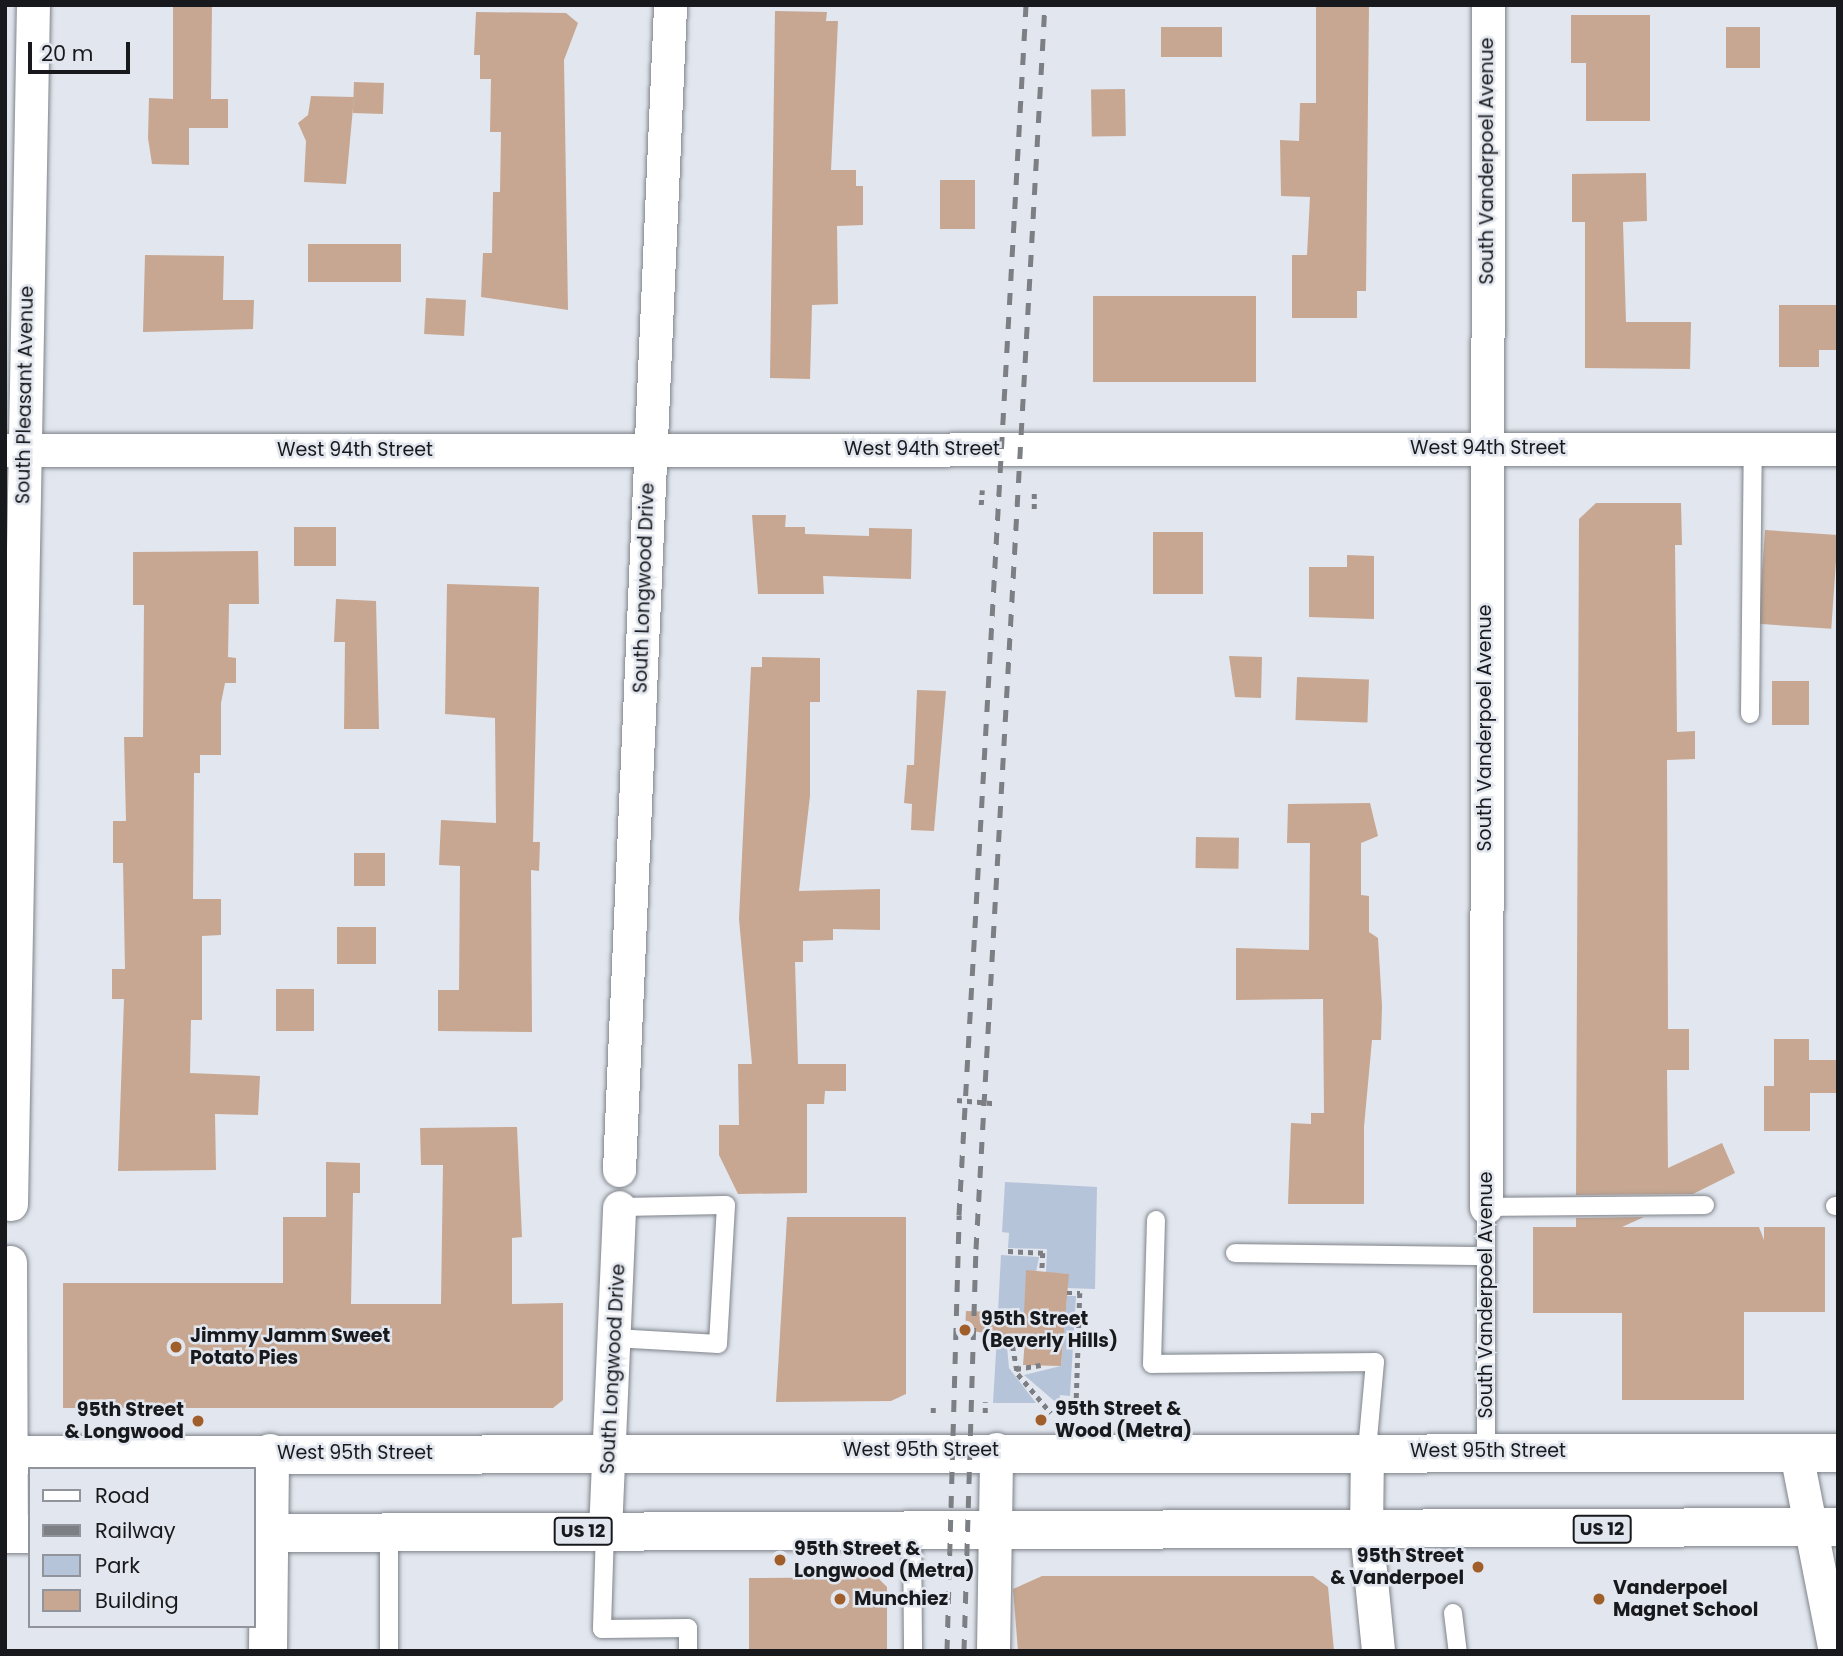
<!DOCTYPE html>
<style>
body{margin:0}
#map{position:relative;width:1843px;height:1656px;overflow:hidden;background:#e2e6ee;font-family:Poppins,sans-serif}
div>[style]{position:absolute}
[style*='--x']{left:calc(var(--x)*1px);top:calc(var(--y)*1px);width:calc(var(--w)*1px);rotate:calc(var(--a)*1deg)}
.green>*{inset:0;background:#b6c4da}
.building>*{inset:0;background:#c7a791;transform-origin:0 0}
.path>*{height:4.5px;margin-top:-2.25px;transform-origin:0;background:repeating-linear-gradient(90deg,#7c7e84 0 5px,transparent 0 10px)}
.roads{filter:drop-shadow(0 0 2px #7f838a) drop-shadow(0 0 2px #7f838a)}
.service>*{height:18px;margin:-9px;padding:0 9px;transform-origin:9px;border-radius:9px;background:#fff}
.minor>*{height:33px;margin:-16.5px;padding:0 16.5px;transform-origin:16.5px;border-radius:16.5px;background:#fff}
.tertiary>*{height:38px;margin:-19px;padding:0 19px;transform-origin:19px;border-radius:19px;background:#fff}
.primary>*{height:38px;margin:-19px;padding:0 19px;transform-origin:19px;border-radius:19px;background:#fff}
.rail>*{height:5px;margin-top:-2.5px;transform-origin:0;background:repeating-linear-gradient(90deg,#7c7f84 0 12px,transparent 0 24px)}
.dots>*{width:19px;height:19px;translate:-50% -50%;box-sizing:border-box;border:4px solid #e2e6ee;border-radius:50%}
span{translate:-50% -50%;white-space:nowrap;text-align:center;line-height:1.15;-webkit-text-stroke:5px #e2e6ee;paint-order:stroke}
.shield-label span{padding:2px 5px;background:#e2e6ee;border:2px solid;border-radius:5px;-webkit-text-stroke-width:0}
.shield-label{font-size:18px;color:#18191c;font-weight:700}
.street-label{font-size:19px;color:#18191c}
.poi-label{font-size:19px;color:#18191c;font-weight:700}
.left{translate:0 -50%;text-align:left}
.right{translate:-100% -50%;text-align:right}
.frame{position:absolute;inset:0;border:7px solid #18191c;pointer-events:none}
.legend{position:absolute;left:28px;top:1467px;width:228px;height:161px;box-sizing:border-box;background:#e2e6ee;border:2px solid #91949a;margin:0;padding:9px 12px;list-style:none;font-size:21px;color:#18191c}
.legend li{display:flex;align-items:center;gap:14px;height:35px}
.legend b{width:35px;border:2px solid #91949a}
.scale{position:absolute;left:28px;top:42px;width:102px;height:32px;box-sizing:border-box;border:4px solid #18191c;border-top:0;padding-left:9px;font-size:21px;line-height:24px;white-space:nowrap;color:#18191c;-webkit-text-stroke:5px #e2e6ee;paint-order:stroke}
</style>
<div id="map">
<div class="green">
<i style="clip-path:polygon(1005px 1182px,1097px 1187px,1095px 1289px,1068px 1288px,1068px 1274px,1046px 1273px,1047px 1249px,1008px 1248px,1009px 1233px,1002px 1232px)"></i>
<i style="clip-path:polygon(1001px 1255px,1039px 1257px,1028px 1314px,998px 1312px)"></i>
<i style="clip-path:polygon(1067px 1296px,1076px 1296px,1070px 1396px,1060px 1395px,1059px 1405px,1024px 1375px,1061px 1366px)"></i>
<i style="clip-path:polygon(997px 1335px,1006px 1336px,1009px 1368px,1036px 1403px,993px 1403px)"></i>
</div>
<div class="building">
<i style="clip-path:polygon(173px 5px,212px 5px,211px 99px,228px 99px,228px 128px,189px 128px,189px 165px,152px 164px,148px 138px,149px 98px,173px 99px)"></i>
<i style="clip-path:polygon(1316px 5px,1369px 5px,1366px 291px,1357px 291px,1357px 318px,1292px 318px,1292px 255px,1307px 255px,1310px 197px,1281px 196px,1280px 140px,1299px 141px,1300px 103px,1316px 103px)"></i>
<i style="clip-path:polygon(775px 11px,827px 12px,826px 21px,838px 21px,831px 170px,856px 170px,856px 186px,863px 186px,863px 225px,837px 226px,838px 304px,812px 305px,810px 379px,770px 378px)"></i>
<i style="clip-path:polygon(476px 12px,566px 13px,578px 23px,564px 60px,568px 310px,481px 297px,483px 253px,492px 253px,493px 192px,500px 192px,501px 132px,490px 132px,491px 79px,480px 79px,480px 55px,474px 55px)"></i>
<i style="clip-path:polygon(1571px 15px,1650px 15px,1650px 121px,1586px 121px,1586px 63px,1571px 63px)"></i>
<i style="left:1161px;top:27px;width:61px;height:30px"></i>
<i style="left:1726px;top:27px;width:34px;height:41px"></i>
<i style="left:354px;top:82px;width:30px;height:31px;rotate:2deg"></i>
<i style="left:1125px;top:89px;width:47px;height:34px;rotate:89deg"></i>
<i style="clip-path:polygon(311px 96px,354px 97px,346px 184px,304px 182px,306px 141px,298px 123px,308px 115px)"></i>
<i style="clip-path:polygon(1646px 173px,1647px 221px,1623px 222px,1626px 322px,1691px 322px,1690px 369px,1585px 368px,1585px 222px,1572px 222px,1572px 174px)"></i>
<i style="left:940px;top:180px;width:35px;height:49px"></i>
<i style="left:308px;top:244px;width:93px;height:38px"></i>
<i style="clip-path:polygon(145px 255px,224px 256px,223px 300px,254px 300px,253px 329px,143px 332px)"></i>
<i style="left:1093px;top:296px;width:163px;height:86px"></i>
<i style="left:426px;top:298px;width:40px;height:36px;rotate:3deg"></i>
<i style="clip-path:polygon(1779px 305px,1836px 305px,1836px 350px,1819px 350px,1819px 367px,1779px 367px)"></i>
<i style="clip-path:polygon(1596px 503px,1681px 503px,1682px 545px,1675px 545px,1677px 732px,1695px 731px,1695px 759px,1667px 760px,1668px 1029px,1689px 1029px,1689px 1070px,1667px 1070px,1668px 1168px,1722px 1143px,1735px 1173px,1693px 1194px,1576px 1195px,1579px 519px)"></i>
<i style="clip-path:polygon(752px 515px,786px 515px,785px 527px,805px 527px,805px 534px,869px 536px,869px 528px,912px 529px,911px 579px,823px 576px,824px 594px,758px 594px)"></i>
<i style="left:294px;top:527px;width:42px;height:39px"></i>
<i style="left:1765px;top:530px;width:73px;height:94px;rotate:4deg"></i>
<i style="left:1203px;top:532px;width:62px;height:50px;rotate:90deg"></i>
<i style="clip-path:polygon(258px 551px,259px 604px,229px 604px,228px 657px,236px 658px,236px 683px,225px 683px,221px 703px,221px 755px,200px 755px,200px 773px,194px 773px,193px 899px,221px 899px,221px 935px,202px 936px,202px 1020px,191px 1020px,190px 1073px,260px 1076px,258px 1115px,215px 1114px,216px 1170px,118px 1171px,124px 999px,112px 999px,112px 969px,125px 969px,123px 863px,113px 863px,113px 821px,126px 821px,124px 737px,143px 737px,144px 605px,133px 605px,133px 552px)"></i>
<i style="clip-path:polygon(1347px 555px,1374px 556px,1374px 619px,1309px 617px,1309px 567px,1347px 567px)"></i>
<i style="clip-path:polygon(447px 584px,539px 587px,533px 842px,540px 842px,539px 871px,531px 870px,532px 1032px,438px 1031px,438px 990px,459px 990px,460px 866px,439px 865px,441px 820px,496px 823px,495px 718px,445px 714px)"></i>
<i style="clip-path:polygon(336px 599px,376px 601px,379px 729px,344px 729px,345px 642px,334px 642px)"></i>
<i style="clip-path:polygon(1229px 656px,1262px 657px,1261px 698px,1235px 697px)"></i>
<i style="clip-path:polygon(762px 657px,820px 658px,820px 702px,810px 702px,810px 796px,799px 891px,880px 889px,880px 930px,833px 929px,833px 940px,803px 941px,803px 962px,795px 962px,798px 1064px,846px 1064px,846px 1091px,825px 1091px,824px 1104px,807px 1104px,807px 1193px,738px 1194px,719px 1155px,719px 1125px,739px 1125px,738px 1064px,752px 1064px,739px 919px,751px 667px,762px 667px)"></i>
<i style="left:1297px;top:677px;width:72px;height:43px;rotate:2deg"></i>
<i style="left:1772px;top:681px;width:37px;height:44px"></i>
<i style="clip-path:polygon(917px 690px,946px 691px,934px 831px,911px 830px,912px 804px,904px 803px,907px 765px,914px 765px)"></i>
<i style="clip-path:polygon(1370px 803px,1378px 836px,1361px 843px,1361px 895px,1369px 896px,1369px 932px,1378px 938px,1382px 1006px,1381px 1040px,1372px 1040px,1364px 1127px,1364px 1204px,1288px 1204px,1291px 1123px,1311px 1124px,1311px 1113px,1324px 1113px,1323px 999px,1236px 1000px,1236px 948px,1309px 950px,1310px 843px,1287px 843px,1288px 804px)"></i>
<i style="left:1196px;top:837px;width:43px;height:31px;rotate:1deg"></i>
<i style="left:354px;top:853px;width:31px;height:33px"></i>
<i style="left:337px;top:927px;width:39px;height:37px"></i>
<i style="left:276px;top:989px;width:38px;height:42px"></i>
<i style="clip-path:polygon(1774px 1039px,1809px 1039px,1809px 1060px,1838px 1060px,1838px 1093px,1810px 1093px,1810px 1131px,1764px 1131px,1764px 1086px,1774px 1086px)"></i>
<i style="clip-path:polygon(517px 1127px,522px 1237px,512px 1238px,512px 1304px,563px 1303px,563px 1400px,553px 1408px,63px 1408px,63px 1283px,283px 1283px,283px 1217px,326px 1217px,326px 1162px,360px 1163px,360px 1193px,353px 1193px,351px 1304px,441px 1304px,443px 1165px,421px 1165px,420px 1128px)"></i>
<i style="clip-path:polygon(787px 1217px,906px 1217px,906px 1394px,891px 1401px,776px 1402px)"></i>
<i style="clip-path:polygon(1644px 1217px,1622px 1227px,1759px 1227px,1764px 1240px,1764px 1227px,1825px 1227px,1825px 1312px,1744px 1312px,1744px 1400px,1622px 1400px,1622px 1313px,1533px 1313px,1533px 1227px,1576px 1227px,1576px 1218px)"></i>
<i style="clip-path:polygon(1026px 1270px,1069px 1274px,1061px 1366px,1023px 1365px,1025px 1339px,965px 1330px,966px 1311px,1024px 1313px)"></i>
<i style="clip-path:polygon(1042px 1576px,1313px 1576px,1328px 1587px,1334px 1651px,1018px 1651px,1013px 1589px)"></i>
<i style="clip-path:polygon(877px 1577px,887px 1587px,887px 1651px,749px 1651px,749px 1578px)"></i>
</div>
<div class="path">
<i style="--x:981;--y:505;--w:15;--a:-86"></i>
<i style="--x:1034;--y:509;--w:19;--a:-90"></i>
<i style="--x:957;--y:1100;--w:37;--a:5"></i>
<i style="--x:1008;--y:1251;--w:35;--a:3"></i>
<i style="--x:1043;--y:1253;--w:19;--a:93"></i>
<i style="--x:1067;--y:1293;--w:13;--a:0"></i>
<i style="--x:1080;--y:1293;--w:120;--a:91.9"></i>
<i style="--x:1011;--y:1336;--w:39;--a:80"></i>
<i style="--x:1018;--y:1374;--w:51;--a:49.8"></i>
<i style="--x:1016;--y:1369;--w:25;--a:-9"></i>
<i style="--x:933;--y:1413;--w:9;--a:-90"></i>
<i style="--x:985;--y:1413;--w:11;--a:-90"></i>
</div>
<div class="roads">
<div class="service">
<i style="--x:1750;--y:714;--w:265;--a:-89.4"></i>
<i style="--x:1835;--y:1206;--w:3;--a:0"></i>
<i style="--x:1156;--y:1220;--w:144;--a:91.6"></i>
<i style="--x:1152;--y:1364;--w:223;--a:-0.5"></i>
<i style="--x:1375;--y:1362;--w:88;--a:95.2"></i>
<i style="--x:1235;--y:1253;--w:251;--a:0.7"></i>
<i style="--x:615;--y:1338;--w:103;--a:3.3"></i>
<i style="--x:718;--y:1344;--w:139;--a:-86.7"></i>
<i style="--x:726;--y:1205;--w:107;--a:178.9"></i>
<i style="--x:1486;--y:1451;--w:244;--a:-90"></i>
<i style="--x:1486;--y:1207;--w:219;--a:-0.5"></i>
<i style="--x:912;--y:1530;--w:121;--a:89.5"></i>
<i style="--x:605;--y:1531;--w:98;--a:91.8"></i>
<i style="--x:602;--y:1629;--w:86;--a:-0.7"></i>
<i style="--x:688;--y:1628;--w:23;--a:90"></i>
<i style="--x:389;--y:1532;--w:119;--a:90"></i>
<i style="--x:1453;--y:1613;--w:38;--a:83"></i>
</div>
<div class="minor">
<i style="--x:5;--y:450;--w:1833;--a:-0.03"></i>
<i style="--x:619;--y:1170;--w:1166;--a:-87.49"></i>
<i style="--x:11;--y:1204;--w:1199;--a:-88.95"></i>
<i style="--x:1486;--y:1207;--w:1202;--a:-89.9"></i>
<i style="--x:10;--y:1262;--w:272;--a:89.8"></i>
<i style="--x:1367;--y:1450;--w:80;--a:90.7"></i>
<i style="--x:1366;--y:1530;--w:122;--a:84.3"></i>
<i style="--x:1796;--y:1453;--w:202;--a:78.9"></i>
<i style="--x:605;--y:1531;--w:324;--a:-87.5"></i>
<i style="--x:993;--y:1651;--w:202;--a:-89.1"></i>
</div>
<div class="tertiary">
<i style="--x:268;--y:1651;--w:198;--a:-89.4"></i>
</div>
<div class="primary">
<i style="--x:5;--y:1455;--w:1833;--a:-0.06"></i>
<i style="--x:254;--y:1533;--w:1584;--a:-0.22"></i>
<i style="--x:5;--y:1534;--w:25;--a:0"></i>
</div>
</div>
<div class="rail">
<i style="--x:947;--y:1651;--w:436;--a:-88.4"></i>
<i style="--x:959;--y:1215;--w:1212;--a:-86.83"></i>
<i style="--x:964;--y:1651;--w:402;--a:-88.3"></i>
<i style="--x:976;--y:1249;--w:1246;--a:-86.83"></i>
</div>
<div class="dots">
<i style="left:965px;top:1330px;background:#a05f2a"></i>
<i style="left:176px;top:1347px;background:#a05f2a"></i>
<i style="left:1041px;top:1420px;background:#a05f2a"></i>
<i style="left:198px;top:1421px;background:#a05f2a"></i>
<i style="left:780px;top:1560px;background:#a05f2a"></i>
<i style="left:1478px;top:1567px;background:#a05f2a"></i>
<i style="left:840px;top:1599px;background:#a05f2a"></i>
<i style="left:1599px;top:1599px;background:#a05f2a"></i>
</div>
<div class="shield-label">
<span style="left:1602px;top:1529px">US 12</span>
<span style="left:583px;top:1531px">US 12</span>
</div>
<div class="street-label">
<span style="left:1487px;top:161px;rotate:-90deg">South Vanderpoel Avenue</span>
<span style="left:25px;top:395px;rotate:-89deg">South Pleasant Avenue</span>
<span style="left:1488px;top:448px">West 94th Street</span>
<span style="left:922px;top:449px">West 94th Street</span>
<span style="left:355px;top:450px">West 94th Street</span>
<span style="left:644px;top:588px;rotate:-88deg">South Longwood Drive</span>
<span style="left:1485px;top:728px;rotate:-90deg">South Vanderpoel Avenue</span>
<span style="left:1486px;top:1295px;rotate:-90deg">South Vanderpoel Avenue</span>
<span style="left:613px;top:1369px;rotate:-87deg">South Longwood Drive</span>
<span style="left:921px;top:1450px">West 95th Street</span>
<span style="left:1488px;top:1451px">West 95th Street</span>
<span style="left:355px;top:1453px">West 95th Street</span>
</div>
<div class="poi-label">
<span class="left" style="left:981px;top:1330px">95th Street<br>(Beverly Hills)</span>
<span class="left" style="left:190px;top:1347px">Jimmy Jamm Sweet<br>Potato Pies</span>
<span class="left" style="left:1055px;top:1420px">95th Street &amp;<br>Wood (Metra)</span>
<span class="right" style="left:184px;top:1421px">95th Street<br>&amp; Longwood</span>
<span class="left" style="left:794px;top:1560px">95th Street &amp;<br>Longwood (Metra)</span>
<span class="right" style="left:1464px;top:1567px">95th Street<br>&amp; Vanderpoel</span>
<span class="left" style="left:1613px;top:1599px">Vanderpoel<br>Magnet School</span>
<span class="left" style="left:854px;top:1599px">Munchiez</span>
</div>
<div class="frame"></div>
<ul class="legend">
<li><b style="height:9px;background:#fff"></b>Road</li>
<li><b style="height:9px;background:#7c7f84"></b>Railway</li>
<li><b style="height:19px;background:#b6c4da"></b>Park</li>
<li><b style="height:19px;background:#c7a791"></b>Building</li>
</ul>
<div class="scale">20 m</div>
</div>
